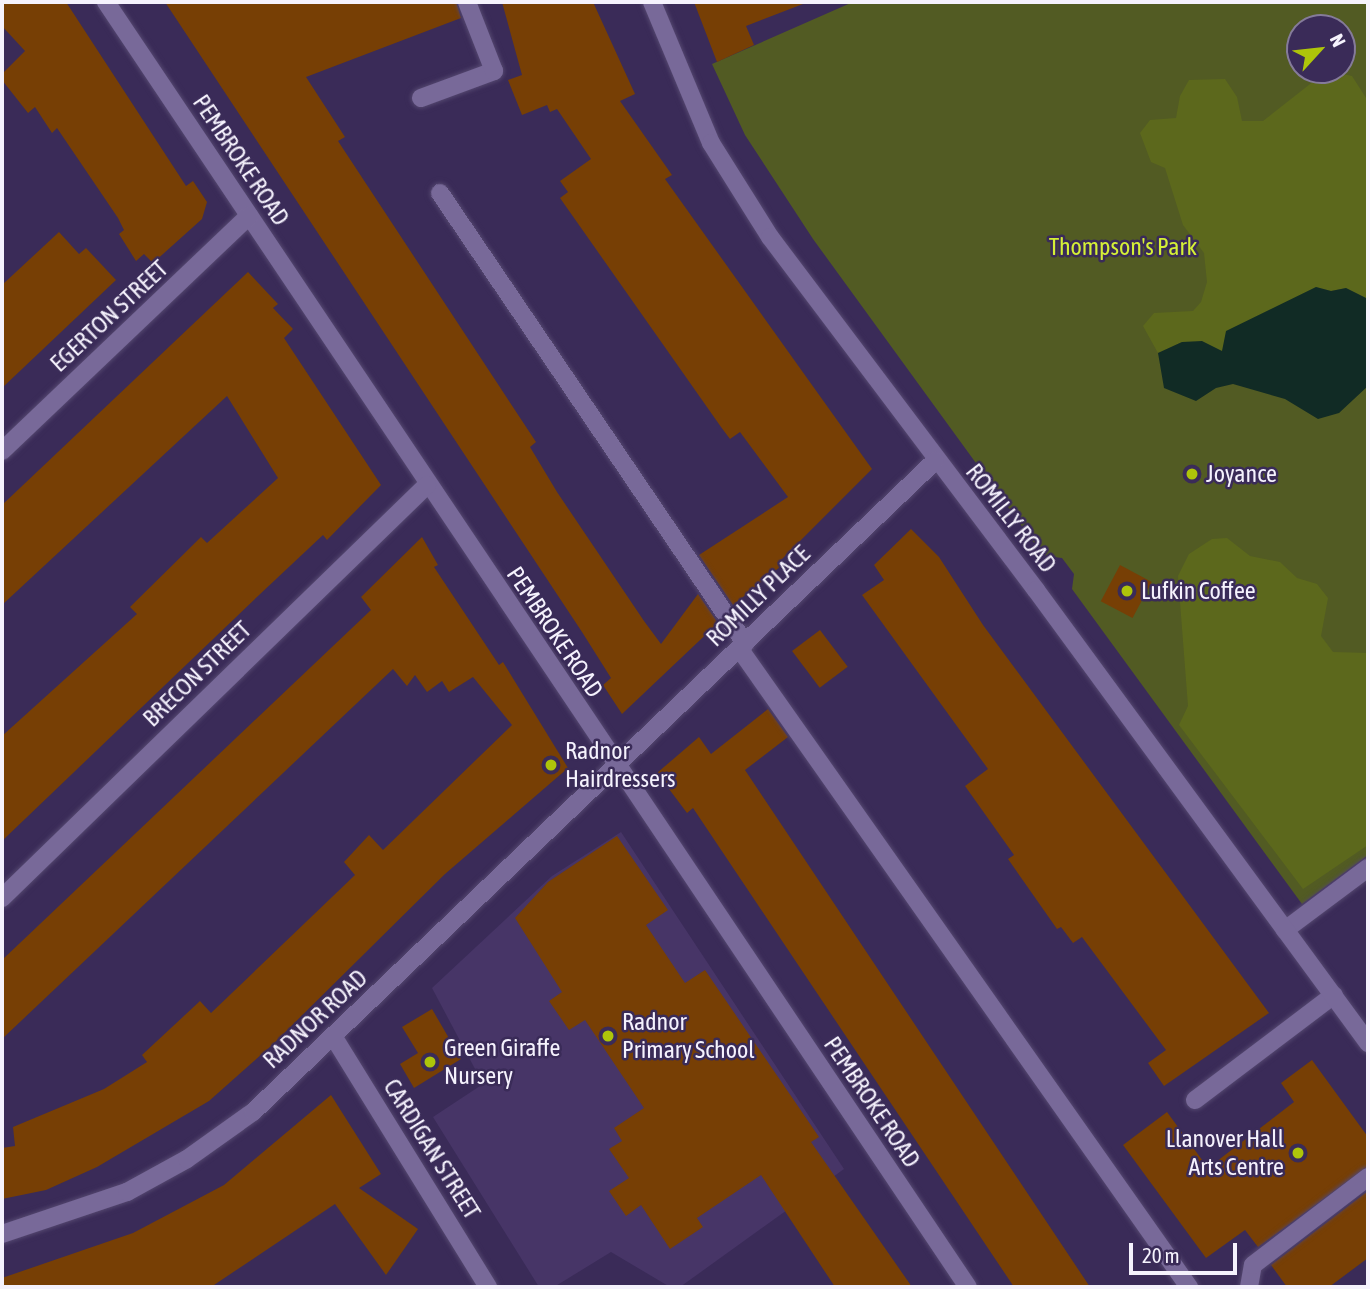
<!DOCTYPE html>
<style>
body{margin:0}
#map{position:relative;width:1370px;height:1289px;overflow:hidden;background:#3a2b58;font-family:"Asap Condensed",sans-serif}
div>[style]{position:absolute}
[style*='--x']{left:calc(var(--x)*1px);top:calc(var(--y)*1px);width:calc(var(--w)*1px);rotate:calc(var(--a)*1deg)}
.built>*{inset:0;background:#473567}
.green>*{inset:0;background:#525b23}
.forest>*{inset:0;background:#5c681c}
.water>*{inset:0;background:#112b25}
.building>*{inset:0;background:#773f05;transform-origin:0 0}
.roads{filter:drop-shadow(0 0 2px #54476f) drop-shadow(0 0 2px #54476f)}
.service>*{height:18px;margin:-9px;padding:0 9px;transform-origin:9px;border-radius:9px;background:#786999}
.minor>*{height:18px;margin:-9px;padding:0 9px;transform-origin:9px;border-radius:9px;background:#786999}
.dots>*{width:19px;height:19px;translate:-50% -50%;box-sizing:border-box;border:4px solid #3a2b58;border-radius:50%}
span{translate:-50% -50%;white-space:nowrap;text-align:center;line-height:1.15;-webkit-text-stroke:5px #3a2b58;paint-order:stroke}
.street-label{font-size:24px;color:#f5f2fd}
.park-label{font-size:24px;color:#d5f036}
.poi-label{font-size:24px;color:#f5f2fd}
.left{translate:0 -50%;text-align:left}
.right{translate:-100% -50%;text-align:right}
.frame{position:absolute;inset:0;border:4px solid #f5f2fd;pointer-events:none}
.north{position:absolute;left:1286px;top:14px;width:70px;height:70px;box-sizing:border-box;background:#3a2b58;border:2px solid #857b9a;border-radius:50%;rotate:63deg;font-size:19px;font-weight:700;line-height:28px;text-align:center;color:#f5f2fd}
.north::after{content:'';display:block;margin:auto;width:24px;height:32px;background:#aec50a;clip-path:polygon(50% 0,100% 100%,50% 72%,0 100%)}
.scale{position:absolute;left:1129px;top:1243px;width:108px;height:32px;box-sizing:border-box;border:4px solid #f5f2fd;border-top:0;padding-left:9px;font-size:21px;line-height:24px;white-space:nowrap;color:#f5f2fd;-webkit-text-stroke:5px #3a2b58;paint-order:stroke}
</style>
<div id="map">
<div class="built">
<i style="clip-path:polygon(621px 832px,844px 1169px,680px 1287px,670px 1287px,611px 1252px,554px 1287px,539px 1287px,433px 1117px,483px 1084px,432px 988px,552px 876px)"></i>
</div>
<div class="green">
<i style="clip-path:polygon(evenodd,853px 2px,1368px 2px,1368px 855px,1302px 904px,1072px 589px,1074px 574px,1062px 558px,1046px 556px,1037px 547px,813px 239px,745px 135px,712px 64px,853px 2px,1300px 28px,1342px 28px,1342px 70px,1300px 70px,1300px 28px)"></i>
</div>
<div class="forest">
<i style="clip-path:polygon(1338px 73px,1352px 76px,1368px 101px,1368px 299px,1346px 288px,1331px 291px,1316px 287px,1226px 340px,1222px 351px,1182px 342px,1158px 353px,1143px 326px,1154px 313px,1193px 311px,1201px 302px,1207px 282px,1204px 253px,1183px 225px,1165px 168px,1151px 162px,1140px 133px,1150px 120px,1176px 118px,1180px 96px,1189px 80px,1225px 79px,1237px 97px,1242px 121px,1263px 121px,1319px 77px)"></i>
<i style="clip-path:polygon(1227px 538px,1250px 556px,1280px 562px,1297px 578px,1317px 584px,1328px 598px,1321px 636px,1333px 652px,1368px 653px,1368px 845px,1303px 889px,1179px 725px,1188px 706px,1178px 576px,1189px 554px,1212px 539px)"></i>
</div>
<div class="water">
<i style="clip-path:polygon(1316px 287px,1331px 291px,1346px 288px,1368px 299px,1368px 386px,1339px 413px,1318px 419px,1285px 399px,1233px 384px,1216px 388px,1196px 401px,1164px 388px,1158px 353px,1182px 342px,1202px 341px,1222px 351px,1226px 331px)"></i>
</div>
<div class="building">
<i style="clip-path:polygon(2px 2px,66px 2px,186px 186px,193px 181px,207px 202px,202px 219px,153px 263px,144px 254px,136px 261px,119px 234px,124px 230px,118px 218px,57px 128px,52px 133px,35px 107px,28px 113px,2px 80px,2px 74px,25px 51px,2px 26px)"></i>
<i style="clip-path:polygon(165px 2px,456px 2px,461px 18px,306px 77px,345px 137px,338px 141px,536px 442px,530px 447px,557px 492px,644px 621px,661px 644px,698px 594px,718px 623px,622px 714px,603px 685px,611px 678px,582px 632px)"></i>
<i style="clip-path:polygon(502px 2px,593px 2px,635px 94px,620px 101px,672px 175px,665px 179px,872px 469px,778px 563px,780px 567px,733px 605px,699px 555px,788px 497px,740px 432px,730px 439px,721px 427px,560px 198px,568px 192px,560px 181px,591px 159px,557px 109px,550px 112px,547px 105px,522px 115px,508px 80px,522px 75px)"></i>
<i style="clip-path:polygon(694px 2px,803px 2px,803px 4px,746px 26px,754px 45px,717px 62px)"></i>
<i style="clip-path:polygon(59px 232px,79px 254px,86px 248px,116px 280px,2px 388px,2px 285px)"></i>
<i style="clip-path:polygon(248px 272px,278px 304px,273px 308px,293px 329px,284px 338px,381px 485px,327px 540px,323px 535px,258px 596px,2px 841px,2px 736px,137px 614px,130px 607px,201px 537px,207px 543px,278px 478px,227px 396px,2px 605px,2px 505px)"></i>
<i style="clip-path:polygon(911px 529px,939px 557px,983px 625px,1269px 1013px,1164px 1086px,1148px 1063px,1166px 1050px,1082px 937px,1073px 943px,1061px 927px,1057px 929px,1008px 859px,1014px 855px,965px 786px,988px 769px,862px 595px,884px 580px,874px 565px)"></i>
<i style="clip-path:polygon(422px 537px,438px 565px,434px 567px,499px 665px,503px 662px,568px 768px,445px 874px,271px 1046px,209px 1101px,97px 1167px,46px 1190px,2px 1199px,2px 1148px,15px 1146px,13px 1127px,104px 1089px,147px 1062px,142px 1055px,200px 1001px,211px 1013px,355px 875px,344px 862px,369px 835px,383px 850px,512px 725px,473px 677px,449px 692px,442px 681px,427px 692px,415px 675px,407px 686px,393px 669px,2px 1039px,2px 960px,371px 610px,361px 597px)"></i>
<i style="left:1120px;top:565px;width:36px;height:41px;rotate:28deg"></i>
<i style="left:820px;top:630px;width:46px;height:35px;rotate:53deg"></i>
<i style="clip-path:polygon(768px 709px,788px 737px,745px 770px,1090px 1287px,1014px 1287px,693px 808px,687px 813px,657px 773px,699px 737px,711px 754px)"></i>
<i style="clip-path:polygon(617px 836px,668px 910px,646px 925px,685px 983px,705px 970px,819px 1137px,811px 1142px,912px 1287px,835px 1287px,761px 1175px,697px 1218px,703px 1227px,670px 1249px,641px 1205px,626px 1216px,609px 1191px,629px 1178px,609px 1149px,622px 1141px,614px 1128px,644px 1108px,585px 1020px,569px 1030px,549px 1001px,562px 992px,515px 918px,548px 882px)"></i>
<i style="clip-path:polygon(432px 1009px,461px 1059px,414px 1088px,400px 1064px,418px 1053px,402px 1027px)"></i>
<i style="clip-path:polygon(1312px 1060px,1368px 1137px,1368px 1166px,1258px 1247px,1245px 1230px,1206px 1258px,1123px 1145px,1167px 1112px,1208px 1168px,1294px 1102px,1281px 1083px)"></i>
<i style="clip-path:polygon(331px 1095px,381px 1174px,359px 1188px,418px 1229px,386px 1275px,335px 1204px,211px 1287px,2px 1287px,2px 1278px,133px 1233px,224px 1185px)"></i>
<i style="clip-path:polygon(1368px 1191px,1368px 1258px,1329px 1287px,1287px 1287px,1271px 1265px)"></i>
</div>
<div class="roads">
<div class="service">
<i style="--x:421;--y:98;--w:78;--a:-20.3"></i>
<i style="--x:494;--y:71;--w:74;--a:-111.4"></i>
<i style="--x:440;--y:193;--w:544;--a:55.87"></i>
<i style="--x:739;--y:648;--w:782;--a:54.85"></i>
<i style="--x:1285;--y:930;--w:104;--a:-36.8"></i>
<i style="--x:1195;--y:1100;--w:174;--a:-37.1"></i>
<i style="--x:1249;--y:1287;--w:22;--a:-80"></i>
<i style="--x:1253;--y:1265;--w:145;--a:-37.4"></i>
</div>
<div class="minor">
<i style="--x:106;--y:2;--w:1547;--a:56.15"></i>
<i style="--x:652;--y:2;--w:153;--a:67.3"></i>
<i style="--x:711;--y:143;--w:111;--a:57.9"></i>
<i style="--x:770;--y:237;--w:442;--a:53"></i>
<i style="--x:1036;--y:590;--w:562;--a:53.76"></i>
<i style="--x:2;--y:451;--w:341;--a:-43.6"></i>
<i style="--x:2;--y:898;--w:593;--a:-44.18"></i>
<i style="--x:333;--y:1036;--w:295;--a:58.3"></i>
<i style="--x:2;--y:1234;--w:132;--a:-18.6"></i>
<i style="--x:127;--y:1192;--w:68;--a:-28.8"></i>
<i style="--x:187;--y:1159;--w:81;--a:-35.5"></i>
<i style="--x:253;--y:1112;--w:943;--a:-43.67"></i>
</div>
</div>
<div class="dots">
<i style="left:1192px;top:474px;background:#aec50a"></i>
<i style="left:1127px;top:591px;background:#aec50a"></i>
<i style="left:551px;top:765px;background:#aec50a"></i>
<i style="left:608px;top:1036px;background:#aec50a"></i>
<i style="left:430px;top:1062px;background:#aec50a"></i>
<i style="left:1298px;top:1153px;background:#aec50a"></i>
</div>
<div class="street-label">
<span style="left:241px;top:160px;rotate:56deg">PEMBROKE ROAD</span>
<span style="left:109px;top:316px;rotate:-43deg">EGERTON STREET</span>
<span style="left:1011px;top:518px;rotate:52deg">ROMILLY ROAD</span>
<span style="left:758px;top:596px;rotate:-44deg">ROMILLY PLACE</span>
<span style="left:555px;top:632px;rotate:56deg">PEMBROKE ROAD</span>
<span style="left:197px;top:674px;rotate:-44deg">BRECON STREET</span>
<span style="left:315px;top:1019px;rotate:-43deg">RADNOR ROAD</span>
<span style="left:872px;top:1102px;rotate:56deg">PEMBROKE ROAD</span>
<span style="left:432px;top:1149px;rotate:58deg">CARDIGAN STREET</span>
</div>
<div class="park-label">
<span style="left:1123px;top:247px">Thompson's Park</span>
</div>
<div class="poi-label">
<span class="left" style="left:1206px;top:474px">Joyance</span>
<span class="left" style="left:1141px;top:591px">Lufkin Coffee</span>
<span class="left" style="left:565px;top:765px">Radnor<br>Hairdressers</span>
<span class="left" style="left:622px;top:1036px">Radnor<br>Primary School</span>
<span class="left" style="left:444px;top:1062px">Green Giraffe<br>Nursery</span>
<span class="right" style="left:1284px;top:1153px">Llanover Hall<br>Arts Centre</span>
</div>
<div class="frame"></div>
<div class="north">N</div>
<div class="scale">20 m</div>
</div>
